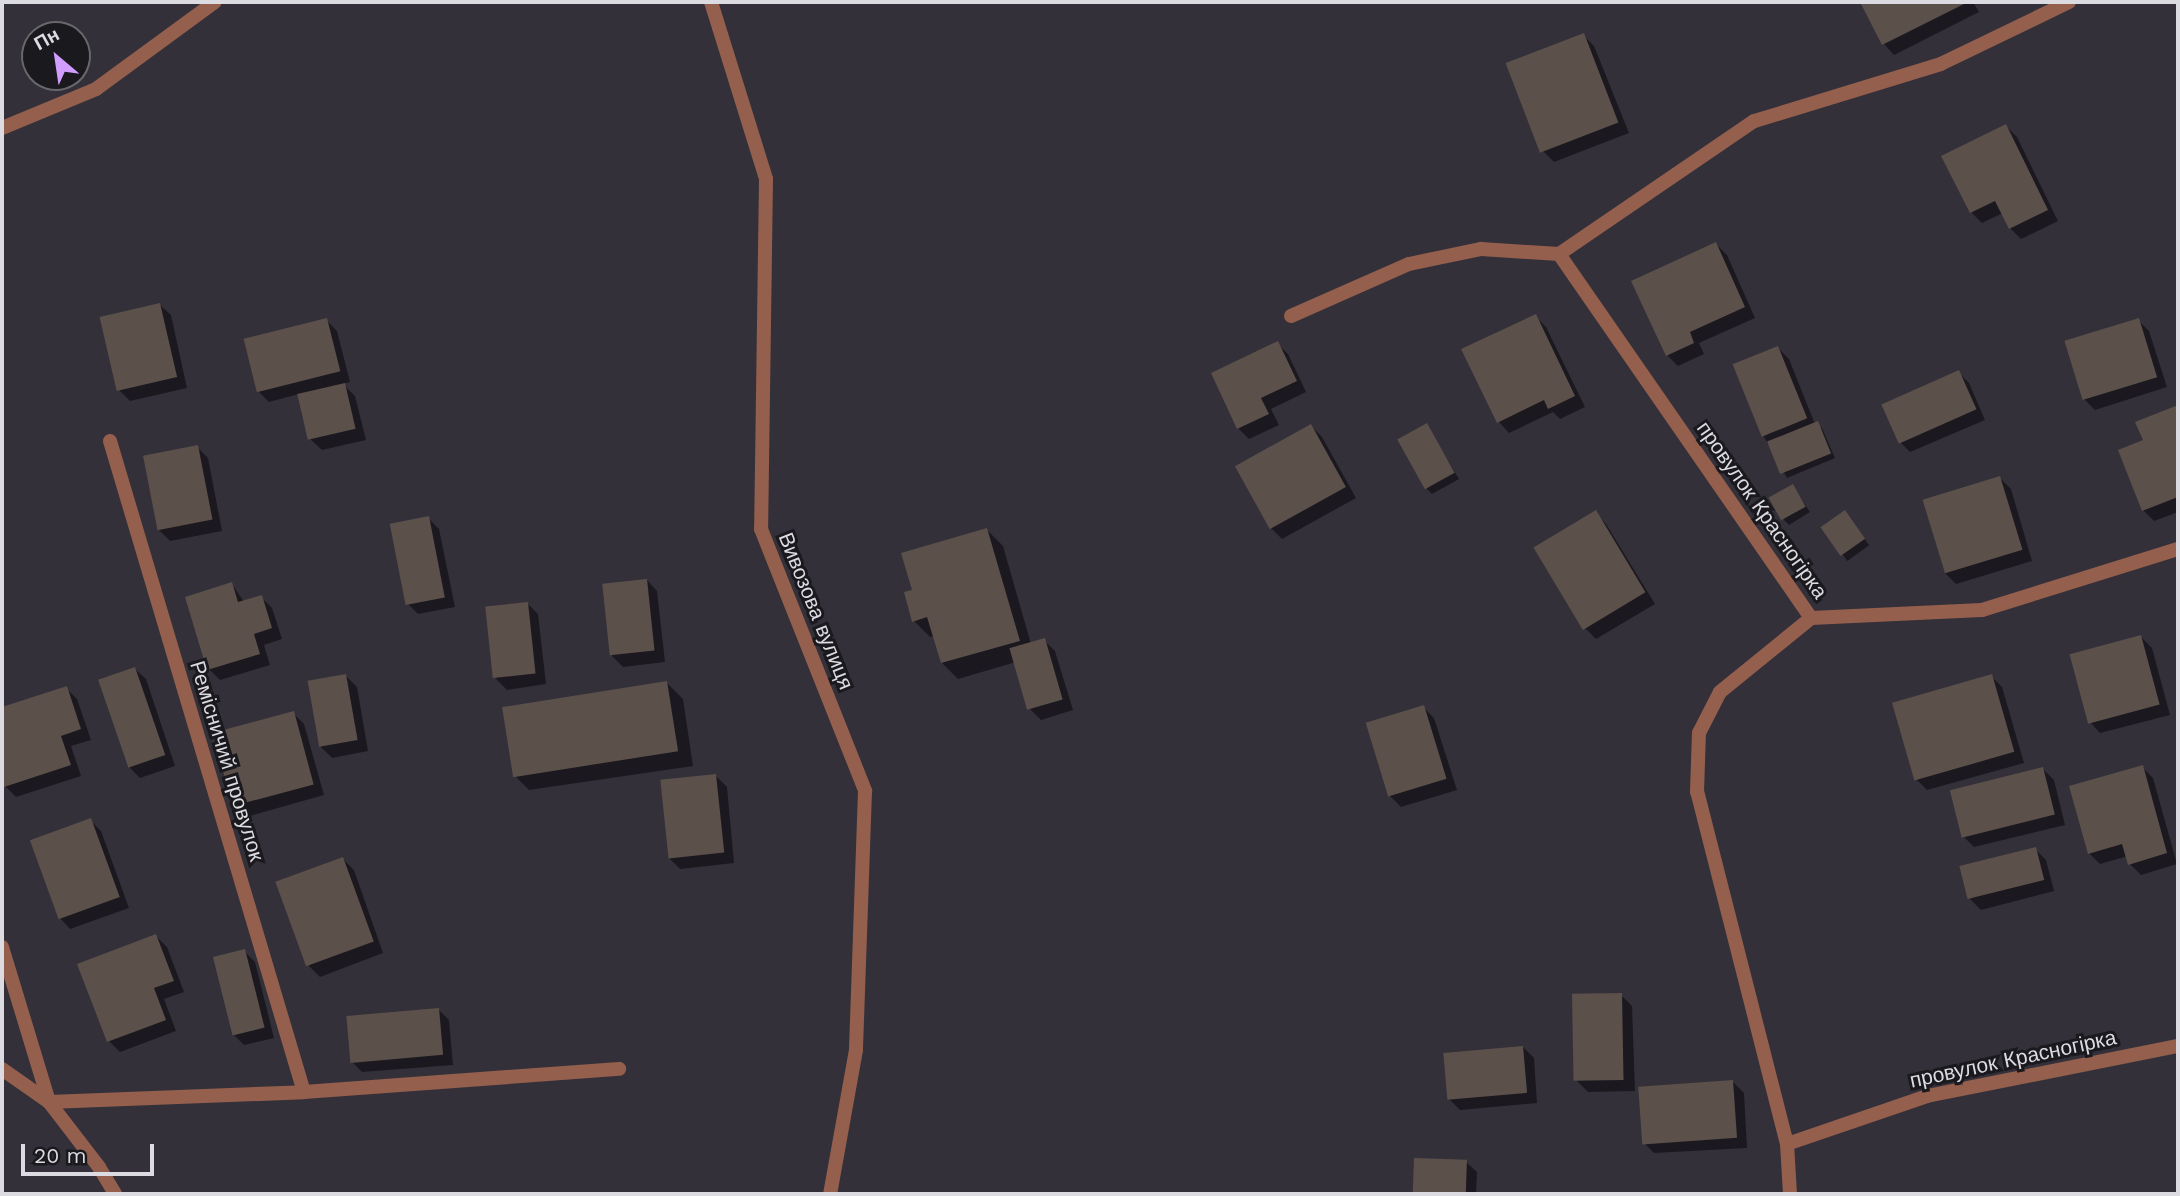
<!DOCTYPE html>
<meta charset="utf-8">
<style>
body{margin:0}
#map{position:relative;width:2180px;height:1196px;overflow:hidden;background:#33303a;font-family:"Work Sans",sans-serif}
div>[style]{position:absolute}
[style*='--x']{left:calc(var(--x)*1px);top:calc(var(--y)*1px);width:calc(var(--w)*1px);rotate:calc(var(--a)*1deg)}
.shadow>*{inset:0;background:#0007;transform-origin:0 0}
.building>*{inset:0;background:#5b504a;transform-origin:0 0}
.service>*{height:14px;margin:-7px;padding:0 7px;transform-origin:7px;border-radius:7px;background:#945f4d}
.minor>*{height:14px;margin:-7px;padding:0 7px;transform-origin:7px;border-radius:7px;background:#945f4d}
span{translate:-50% -50%;white-space:nowrap;text-align:center;line-height:1.15;-webkit-text-stroke:6px #1a191d;paint-order:stroke}
.street-label{font-size:21px;color:#dcdbe1}
.frame{position:absolute;inset:0;border:4px solid #dcdbe1;pointer-events:none}
.north{position:absolute;left:21px;top:21px;width:70px;height:70px;box-sizing:border-box;background:#1a191d;border:2px solid #68676b;border-radius:50%;rotate:331deg;font-size:19px;font-weight:700;line-height:28px;text-align:center;color:#dcdbe1}
.north::after{content:'';display:block;margin:auto;width:24px;height:32px;background:#d19dfe;clip-path:polygon(50% 0,100% 100%,50% 72%,0 100%)}
.scale{position:absolute;left:21px;top:1144px;width:133px;height:32px;box-sizing:border-box;border:4px solid #dcdbe1;border-top:0;padding-left:9px;font-size:21px;line-height:24px;white-space:nowrap;color:#dcdbe1;-webkit-text-stroke:5px #1a191d;paint-order:stroke}
</style>
<div id="map">
<div class="shadow">
<i style="clip-path:polygon(1862px 2px,1973px 2px,1979px 12px,1894px 55px,1884px 44px)"></i>
<i style="clip-path:polygon(1583px 35px,1594px 46px,1629px 133px,1554px 162px,1543px 151px,1508px 65px)"></i>
<i style="clip-path:polygon(2006px 126px,2017px 137px,2058px 221px,2021px 239px,2010px 228px,2003px 213px,1982px 223px,1971px 212px)"></i>
<i style="clip-path:polygon(1716px 244px,1727px 255px,1755px 318px,1699px 343px,1704px 354px,1678px 366px,1667px 355px)"></i>
<i style="clip-path:polygon(160px 305px,171px 315px,187px 388px,130px 401px,119px 390px)"></i>
<i style="clip-path:polygon(1535px 316px,1546px 327px,1585px 407px,1560px 419px,1553px 412px,1509px 433px,1499px 422px)"></i>
<i style="clip-path:polygon(326px 320px,337px 331px,350px 382px,343px 384px,355px 396px,366px 440px,322px 450px,311px 440px,299px 394px,269px 402px,258px 391px)"></i>
<i style="clip-path:polygon(2138px 320px,2149px 331px,2167px 387px,2095px 410px,2084px 399px)"></i>
<i style="clip-path:polygon(1277px 343px,1288px 354px,1306px 392px,1271px 409px,1279px 425px,1249px 439px,1238px 428px)"></i>
<i style="clip-path:polygon(1778px 348px,1789px 359px,1815px 424px,1822px 428px,1835px 458px,1787px 478px,1763px 435px)"></i>
<i style="clip-path:polygon(1958px 372px,1969px 383px,1985px 420px,1910px 452px,1899px 441px)"></i>
<i style="clip-path:polygon(2178px 407px,2178px 512px,2154px 521px,2143px 510px,2145px 441px,2137px 423px)"></i>
<i style="clip-path:polygon(1426px 425px,1459px 479px,1432px 494px,1427px 489px)"></i>
<i style="clip-path:polygon(1311px 426px,1322px 437px,1356px 498px,1282px 539px,1271px 528px)"></i>
<i style="clip-path:polygon(197px 447px,208px 458px,222px 531px,170px 541px,159px 530px)"></i>
<i style="clip-path:polygon(2000px 478px,2011px 489px,2032px 561px,1956px 584px,1945px 573px)"></i>
<i style="clip-path:polygon(1792px 486px,1810px 512px,1789px 525px,1784px 520px)"></i>
<i style="left:1845px;top:512px;width:41px;height:27px;rotate:54deg"></i>
<i style="clip-path:polygon(1596px 513px,1606px 524px,1655px 604px,1596px 639px,1585px 628px,1537px 549px)"></i>
<i style="clip-path:polygon(428px 518px,439px 529px,455px 607px,418px 614px,407px 603px)"></i>
<i style="clip-path:polygon(987px 530px,1003px 546px,1031px 644px,1044px 640px,1055px 651px,1073px 710px,1041px 720px,1030px 709px,1016px 662px,958px 679px,942px 663px,934px 636px,930px 637px,914px 621px,914px 592px)"></i>
<i style="clip-path:polygon(647px 580px,657px 591px,665px 662px,623px 667px,612px 656px)"></i>
<i style="clip-path:polygon(232px 584px,244px 602px,261px 597px,272px 608px,282px 639px,264px 645px,270px 665px,220px 680px,209px 669px)"></i>
<i style="clip-path:polygon(527px 603px,538px 614px,546px 684px,507px 690px,496px 679px)"></i>
<i style="clip-path:polygon(2141px 637px,2152px 648px,2170px 715px,2100px 733px,2090px 722px)"></i>
<i style="clip-path:polygon(135px 669px,146px 679px,175px 766px,140px 778px,129px 767px)"></i>
<i style="clip-path:polygon(346px 676px,357px 687px,368px 751px,332px 758px,321px 747px)"></i>
<i style="clip-path:polygon(1991px 676px,2002px 687px,2024px 763px,1927px 790px,1916px 779px)"></i>
<i style="clip-path:polygon(667px 683px,683px 699px,693px 766px,529px 790px,513px 774px)"></i>
<i style="clip-path:polygon(66px 688px,77px 699px,91px 740px,71px 746px,81px 776px,16px 797px,5px 786px,2px 776px,2px 709px)"></i>
<i style="clip-path:polygon(1423px 707px,1434px 718px,1457px 790px,1401px 807px,1390px 796px)"></i>
<i style="clip-path:polygon(293px 713px,304px 724px,324px 795px,246px 817px,235px 806px,215px 734px)"></i>
<i style="clip-path:polygon(2142px 767px,2153px 778px,2177px 864px,2141px 875px,2130px 864px,2128px 856px,2100px 864px,2089px 853px)"></i>
<i style="clip-path:polygon(2043px 769px,2054px 780px,2065px 825px,1974px 847px,1963px 836px)"></i>
<i style="clip-path:polygon(716px 776px,727px 787px,734px 863px,680px 869px,669px 858px)"></i>
<i style="clip-path:polygon(90px 820px,101px 831px,129px 908px,70px 929px,60px 918px)"></i>
<i style="clip-path:polygon(2035px 849px,2046px 860px,2054px 891px,1981px 910px,1970px 899px)"></i>
<i style="clip-path:polygon(343px 859px,354px 870px,383px 953px,320px 977px,309px 966px)"></i>
<i style="clip-path:polygon(156px 936px,167px 947px,184px 992px,164px 999px,176px 1031px,120px 1052px,109px 1041px)"></i>
<i style="clip-path:polygon(244px 951px,255px 962px,274px 1038px,244px 1045px,233px 1034px)"></i>
<i style="clip-path:polygon(1621px 995px,1632px 1006px,1635px 1091px,1588px 1092px,1577px 1081px)"></i>
<i style="clip-path:polygon(438px 1009px,449px 1020px,453px 1065px,362px 1072px,351px 1061px)"></i>
<i style="clip-path:polygon(1523px 1047px,1534px 1058px,1537px 1103px,1460px 1110px,1449px 1099px)"></i>
<i style="clip-path:polygon(1733px 1082px,1744px 1093px,1747px 1148px,1654px 1153px,1643px 1142px)"></i>
<i style="clip-path:polygon(1416px 1160px,1466px 1162px,1477px 1172px,1476px 1194px,1415px 1194px)"></i>
</div>
<div class="building">
<i style="clip-path:polygon(1860px 2px,1968px 2px,1882px 45px)"></i>
<i style="left:1584px;top:33px;width:96px;height:84px;rotate:69deg"></i>
<i style="clip-path:polygon(2006px 124px,2048px 210px,2009px 229px,1995px 201px,1970px 213px,1941px 156px)"></i>
<i style="clip-path:polygon(1716px 242px,1745px 307px,1690px 332px,1694px 343px,1666px 356px,1631px 281px)"></i>
<i style="left:160px;top:303px;width:76px;height:62px;rotate:77deg"></i>
<i style="clip-path:polygon(1536px 314px,1575px 396px,1548px 409px,1544px 400px,1497px 423px,1461px 349px)"></i>
<i style="left:327px;top:318px;width:55px;height:86px;rotate:76deg"></i>
<i style="left:2139px;top:318px;width:62px;height:78px;rotate:73deg"></i>
<i style="clip-path:polygon(1278px 341px,1297px 381px,1261px 398px,1269px 414px,1237px 429px,1211px 373px)"></i>
<i style="left:1778px;top:346px;width:78px;height:49px;rotate:68deg"></i>
<i style="left:1959px;top:370px;width:43px;height:85px;rotate:66deg"></i>
<i style="left:345px;top:383px;width:47px;height:49px;rotate:77deg"></i>
<i style="clip-path:polygon(2178px 405px,2178px 497px,2142px 511px,2118px 450px,2143px 440px,2135px 422px)"></i>
<i style="left:1818px;top:421px;width:35px;height:55px;rotate:68deg"></i>
<i style="left:1427px;top:423px;width:57px;height:34px;rotate:61deg"></i>
<i style="left:1311px;top:424px;width:72px;height:87px;rotate:61deg"></i>
<i style="left:198px;top:445px;width:76px;height:56px;rotate:79deg"></i>
<i style="left:2000px;top:476px;width:77px;height:81px;rotate:73deg"></i>
<i style="left:1793px;top:484px;width:26px;height:28px;rotate:61deg"></i>
<i style="left:1596px;top:510px;width:96px;height:73px;rotate:59deg"></i>
<i style="left:1845px;top:510px;width:35px;height:30px;rotate:55deg"></i>
<i style="left:429px;top:516px;width:83px;height:40px;rotate:79deg"></i>
<i style="clip-path:polygon(987px 528px,1020px 641px,941px 663px,927px 617px,912px 622px,904px 592px,912px 590px,901px 553px)"></i>
<i style="left:647px;top:579px;width:72px;height:45px;rotate:84deg"></i>
<i style="clip-path:polygon(232px 582px,238px 602px,262px 595px,272px 628px,254px 634px,260px 654px,207px 670px,185px 597px)"></i>
<i style="left:528px;top:602px;width:72px;height:43px;rotate:84deg"></i>
<i style="left:2141px;top:635px;width:72px;height:74px;rotate:75deg"></i>
<i style="left:1045px;top:638px;width:64px;height:37px;rotate:74deg"></i>
<i style="left:135px;top:667px;width:93px;height:39px;rotate:71deg"></i>
<i style="left:346px;top:674px;width:67px;height:39px;rotate:80deg"></i>
<i style="left:1992px;top:674px;width:81px;height:104px;rotate:74deg"></i>
<i style="left:667px;top:681px;width:71px;height:167px;rotate:81deg"></i>
<i style="clip-path:polygon(67px 686px,81px 729px,61px 736px,71px 765px,4px 787px,2px 707px)"></i>
<i style="left:1424px;top:705px;width:77px;height:61px;rotate:73deg"></i>
<i style="left:294px;top:711px;width:76px;height:84px;rotate:75deg"></i>
<i style="clip-path:polygon(2143px 765px,2167px 853px,2128px 865px,2122px 844px,2088px 854px,2069px 786px)"></i>
<i style="left:2043px;top:767px;width:49px;height:96px;rotate:76deg"></i>
<i style="left:716px;top:774px;width:79px;height:56px;rotate:84deg"></i>
<i style="left:91px;top:818px;width:84px;height:65px;rotate:70deg"></i>
<i style="left:2036px;top:847px;width:34px;height:79px;rotate:76deg"></i>
<i style="left:343px;top:857px;width:90px;height:72px;rotate:70deg"></i>
<i style="clip-path:polygon(156px 934px,174px 981px,154px 988px,166px 1020px,107px 1042px,77px 964px)"></i>
<i style="left:245px;top:949px;width:81px;height:33px;rotate:76deg"></i>
<i style="left:1622px;top:993px;width:87px;height:50px;rotate:89deg"></i>
<i style="left:439px;top:1008px;width:47px;height:93px;rotate:85deg"></i>
<i style="left:1523px;top:1046px;width:47px;height:80px;rotate:85deg"></i>
<i style="left:1733px;top:1080px;width:58px;height:95px;rotate:86deg"></i>
<i style="left:1414px;top:1158px;width:53px;height:36px;rotate:2deg"></i>
</div>
<div class="service">
<i style="--x:1291;--y:316;--w:129;--a:-23.8"></i>
<i style="--x:1409;--y:264;--w:74;--a:-11.8"></i>
<i style="--x:1481;--y:249;--w:78;--a:3.7"></i>
<i style="--x:1787;--y:1144;--w:363;--a:-104.3"></i>
<i style="--x:1697;--y:792;--w:59;--a:-88.1"></i>
<i style="--x:1699;--y:733;--w:46;--a:-62.9"></i>
<i style="--x:1720;--y:692;--w:117;--a:-39.1"></i>
</div>
<div class="minor">
<i style="--x:711;--y:2;--w:185;--a:72.7"></i>
<i style="--x:766;--y:179;--w:350;--a:90.8"></i>
<i style="--x:761;--y:529;--w:282;--a:68.3"></i>
<i style="--x:865;--y:791;--w:259;--a:92"></i>
<i style="--x:856;--y:1050;--w:146;--a:100.2"></i>
<i style="--x:2069;--y:2;--w:142;--a:154.2"></i>
<i style="--x:1941;--y:64;--w:195;--a:163"></i>
<i style="--x:1754;--y:121;--w:236;--a:145.7"></i>
<i style="--x:1559;--y:254;--w:443;--a:55.3"></i>
<i style="--x:1811;--y:618;--w:171;--a:-2.7"></i>
<i style="--x:1982;--y:610;--w:205;--a:-17.3"></i>
<i style="--x:2;--y:128;--w:102;--a:-22.5"></i>
<i style="--x:96;--y:89;--w:147;--a:-36.2"></i>
<i style="--x:110;--y:441;--w:679;--a:73.41"></i>
<i style="--x:2;--y:947;--w:162;--a:73.1"></i>
<i style="--x:49;--y:1102;--w:255;--a:-2.2"></i>
<i style="--x:304;--y:1092;--w:316;--a:-4.2"></i>
<i style="--x:2;--y:1069;--w:57;--a:35.1"></i>
<i style="--x:49;--y:1102;--w:82;--a:52.4"></i>
<i style="--x:99;--y:1167;--w:31;--a:59"></i>
<i style="--x:1790;--y:1194;--w:50;--a:-93.4"></i>
<i style="--x:1787;--y:1144;--w:148;--a:-18.9"></i>
<i style="--x:1927;--y:1096;--w:256;--a:-11.3"></i>
</div>
<div class="street-label">
<span style="left:1762px;top:510px;rotate:55deg">провулок Красногірка</span>
<span style="left:816px;top:611px;rotate:68deg">Вивозова вулиця</span>
<span style="left:227px;top:761px;rotate:73deg">Ремісничий провулок</span>
<span style="left:2013px;top:1059px;rotate:-12deg">провулок Красногірка</span>
</div>
<div class="frame"></div>
<div class="north">Пн</div>
<div class="scale">20 m</div>
</div>
